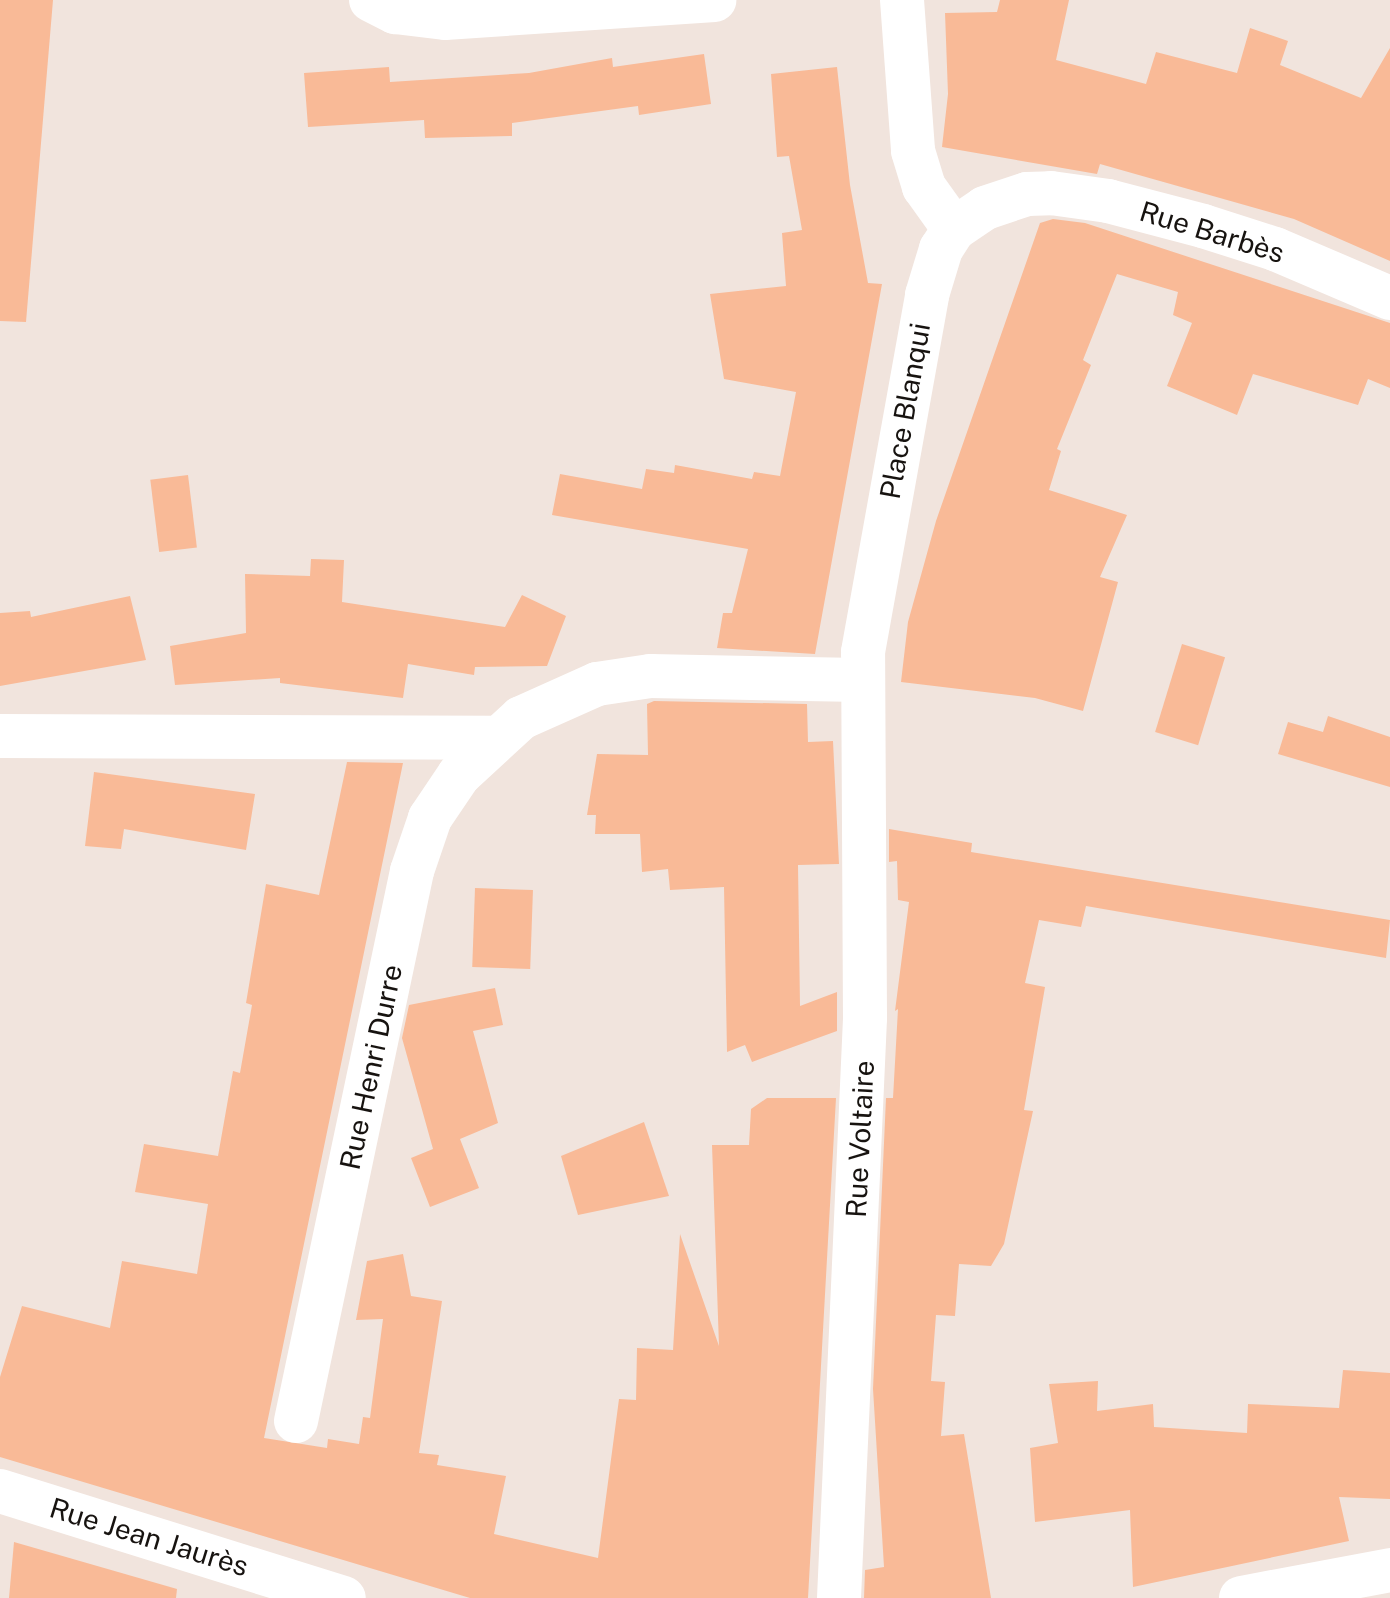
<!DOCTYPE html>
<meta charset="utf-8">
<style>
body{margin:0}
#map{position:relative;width:1390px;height:1598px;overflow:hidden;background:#f1e4dd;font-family:"Public Sans",sans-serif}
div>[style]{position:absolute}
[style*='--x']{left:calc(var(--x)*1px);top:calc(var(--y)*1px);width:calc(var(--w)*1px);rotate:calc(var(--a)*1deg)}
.building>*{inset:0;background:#f9ba97;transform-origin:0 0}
.minor>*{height:44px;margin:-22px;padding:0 22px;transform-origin:22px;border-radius:22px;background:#fff}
span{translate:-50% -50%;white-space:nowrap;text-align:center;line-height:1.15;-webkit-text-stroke:6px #fff;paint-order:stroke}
.street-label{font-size:28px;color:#171310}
</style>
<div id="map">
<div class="building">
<i style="clip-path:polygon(0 0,53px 0,26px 322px,0 321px)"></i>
<i style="clip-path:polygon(1000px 0,1069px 0,1056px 60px,1146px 84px,1156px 52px,1237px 73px,1250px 28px,1288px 41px,1280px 65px,1361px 98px,1390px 48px,1390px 261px,1294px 219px,1100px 164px,1097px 174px,942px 147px,948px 94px,945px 13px,997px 12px)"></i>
<i style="clip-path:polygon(704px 54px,711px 104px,639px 115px,638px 106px,512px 123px,512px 136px,425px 138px,424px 120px,308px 127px,304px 73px,389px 67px,390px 82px,529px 73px,612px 58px,613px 67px)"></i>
<i style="clip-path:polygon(837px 67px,850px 185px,868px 283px,882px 284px,815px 654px,717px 648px,723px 613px,732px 613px,748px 549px,552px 515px,560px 474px,642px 489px,646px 469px,674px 473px,675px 465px,752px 479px,754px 472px,780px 476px,796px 392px,724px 379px,710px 294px,786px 286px,782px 233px,802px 230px,789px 156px,777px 157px,771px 74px)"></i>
<i style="clip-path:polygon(1053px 219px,1085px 223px,1390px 323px,1390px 388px,1368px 379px,1358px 405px,1253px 374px,1237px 415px,1167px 386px,1192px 323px,1173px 315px,1178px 292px,1117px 274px,1083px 360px,1091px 365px,1057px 449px,1061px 451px,1049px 490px,1127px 515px,1100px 577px,1118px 582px,1083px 711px,1035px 698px,901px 682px,908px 622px,936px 521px,1040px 223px)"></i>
<i style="left:188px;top:475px;width:73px;height:38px;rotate:83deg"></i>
<i style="clip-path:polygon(311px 559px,344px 560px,342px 602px,505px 627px,522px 595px,566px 616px,547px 666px,475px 667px,474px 675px,408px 664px,403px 698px,280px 683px,280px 678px,175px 685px,170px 646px,246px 633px,245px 574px,310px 576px)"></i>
<i style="clip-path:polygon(130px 596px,146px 660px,0 686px,0 613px,30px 611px,31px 617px)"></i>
<i style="left:1182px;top:644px;width:45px;height:92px;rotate:17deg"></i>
<i style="clip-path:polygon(654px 701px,807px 704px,808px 742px,833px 741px,839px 864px,798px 865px,800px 1006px,837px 992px,837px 1031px,752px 1062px,745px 1045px,727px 1052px,724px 887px,670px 890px,668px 869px,642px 872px,640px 834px,595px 834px,596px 815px,587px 815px,597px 754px,648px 755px,647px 704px)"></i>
<i style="clip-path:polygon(1328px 716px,1390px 737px,1390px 787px,1278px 754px,1288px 722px,1323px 732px)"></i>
<i style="clip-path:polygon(347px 762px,403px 763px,264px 1438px,327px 1448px,328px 1439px,359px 1444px,363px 1417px,370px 1418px,383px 1319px,356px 1320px,367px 1261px,403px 1254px,411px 1296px,442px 1301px,419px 1453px,439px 1455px,437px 1465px,506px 1476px,494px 1534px,598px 1558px,619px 1399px,636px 1400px,637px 1348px,673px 1350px,680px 1234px,719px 1346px,712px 1145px,749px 1145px,751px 1109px,767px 1098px,836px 1098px,808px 1598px,470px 1598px,0 1457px,0 1377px,22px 1306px,110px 1328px,122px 1261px,197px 1274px,208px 1204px,135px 1192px,144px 1144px,218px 1156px,233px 1071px,240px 1073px,252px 1005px,246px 1003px,266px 884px,319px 895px)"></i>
<i style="clip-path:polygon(94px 772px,255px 794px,246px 850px,124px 829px,121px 849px,85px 846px)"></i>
<i style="clip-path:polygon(889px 829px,972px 843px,971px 852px,1390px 920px,1386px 958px,1086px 906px,1081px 927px,1039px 920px,1025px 983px,1045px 987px,1024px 1110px,1033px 1111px,1004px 1244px,991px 1266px,959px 1264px,955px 1316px,936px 1315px,931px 1381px,945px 1382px,941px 1436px,964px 1434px,991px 1598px,864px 1598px,865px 1570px,884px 1567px,873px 1389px,886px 1098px,893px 1098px,898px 1009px,895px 1011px,909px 902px,898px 900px,897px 861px,889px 862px)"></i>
<i style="left:475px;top:888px;width:58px;height:79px;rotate:2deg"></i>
<i style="clip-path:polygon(495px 988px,503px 1025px,473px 1031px,498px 1123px,460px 1139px,479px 1188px,430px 1207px,411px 1158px,433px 1149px,402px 1038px,409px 1005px)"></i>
<i style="clip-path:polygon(644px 1122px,669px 1196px,578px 1215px,561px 1156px)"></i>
<i style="clip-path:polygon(1343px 1370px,1390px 1373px,1390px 1499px,1339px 1497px,1349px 1541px,1133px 1587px,1130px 1510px,1035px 1522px,1030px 1448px,1058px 1443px,1049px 1384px,1098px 1381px,1097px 1411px,1153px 1404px,1154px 1427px,1247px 1433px,1248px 1404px,1339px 1408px)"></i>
<i style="clip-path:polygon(14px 1542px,177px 1589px,176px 1598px,9px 1598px)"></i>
</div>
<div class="minor">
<i style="--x:371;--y:0;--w:27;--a:27"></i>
<i style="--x:395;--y:12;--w:50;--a:6.8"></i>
<i style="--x:445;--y:18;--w:270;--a:-3.8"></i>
<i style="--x:902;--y:0;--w:151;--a:85.8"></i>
<i style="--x:913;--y:151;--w:38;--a:73"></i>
<i style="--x:924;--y:187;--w:52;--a:54.5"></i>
<i style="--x:0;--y:736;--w:496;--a:0.2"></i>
<i style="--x:296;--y:1421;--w:562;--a:-78.09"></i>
<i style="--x:412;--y:871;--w:56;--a:-71.2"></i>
<i style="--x:430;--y:818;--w:52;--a:-56"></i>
<i style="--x:459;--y:775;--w:84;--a:-42.6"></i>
<i style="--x:521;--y:718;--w:83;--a:-24.1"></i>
<i style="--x:597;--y:684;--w:54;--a:-8.6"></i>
<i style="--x:650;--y:676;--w:211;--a:1.1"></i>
<i style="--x:0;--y:1491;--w:360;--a:17.3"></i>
<i style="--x:839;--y:1598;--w:581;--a:-87.43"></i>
<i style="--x:865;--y:1018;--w:366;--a:-90.3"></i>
<i style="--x:863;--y:652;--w:363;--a:-79.8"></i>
<i style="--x:927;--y:295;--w:48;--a:-73.1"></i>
<i style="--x:941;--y:249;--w:24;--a:-57"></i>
<i style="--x:954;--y:229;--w:37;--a:-34"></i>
<i style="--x:985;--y:208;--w:44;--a:-18.4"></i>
<i style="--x:1027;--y:194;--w:24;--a:-2"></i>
<i style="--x:1051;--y:193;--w:58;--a:8"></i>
<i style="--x:1108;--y:201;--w:98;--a:14.7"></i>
<i style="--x:1203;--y:226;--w:76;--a:17.7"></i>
<i style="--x:1275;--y:249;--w:125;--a:23.1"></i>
<i style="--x:1241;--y:1598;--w:152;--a:-10.6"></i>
</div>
<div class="street-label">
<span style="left:1212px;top:232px;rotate:17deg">Rue Barbès</span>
<span style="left:905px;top:411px;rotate:-80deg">Place Blanqui</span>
<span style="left:371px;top:1067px;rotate:-78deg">Rue Henri Durre</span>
<span style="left:860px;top:1139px;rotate:-87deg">Rue Voltaire</span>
<span style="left:149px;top:1537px;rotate:17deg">Rue Jean Jaurès</span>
</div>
</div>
